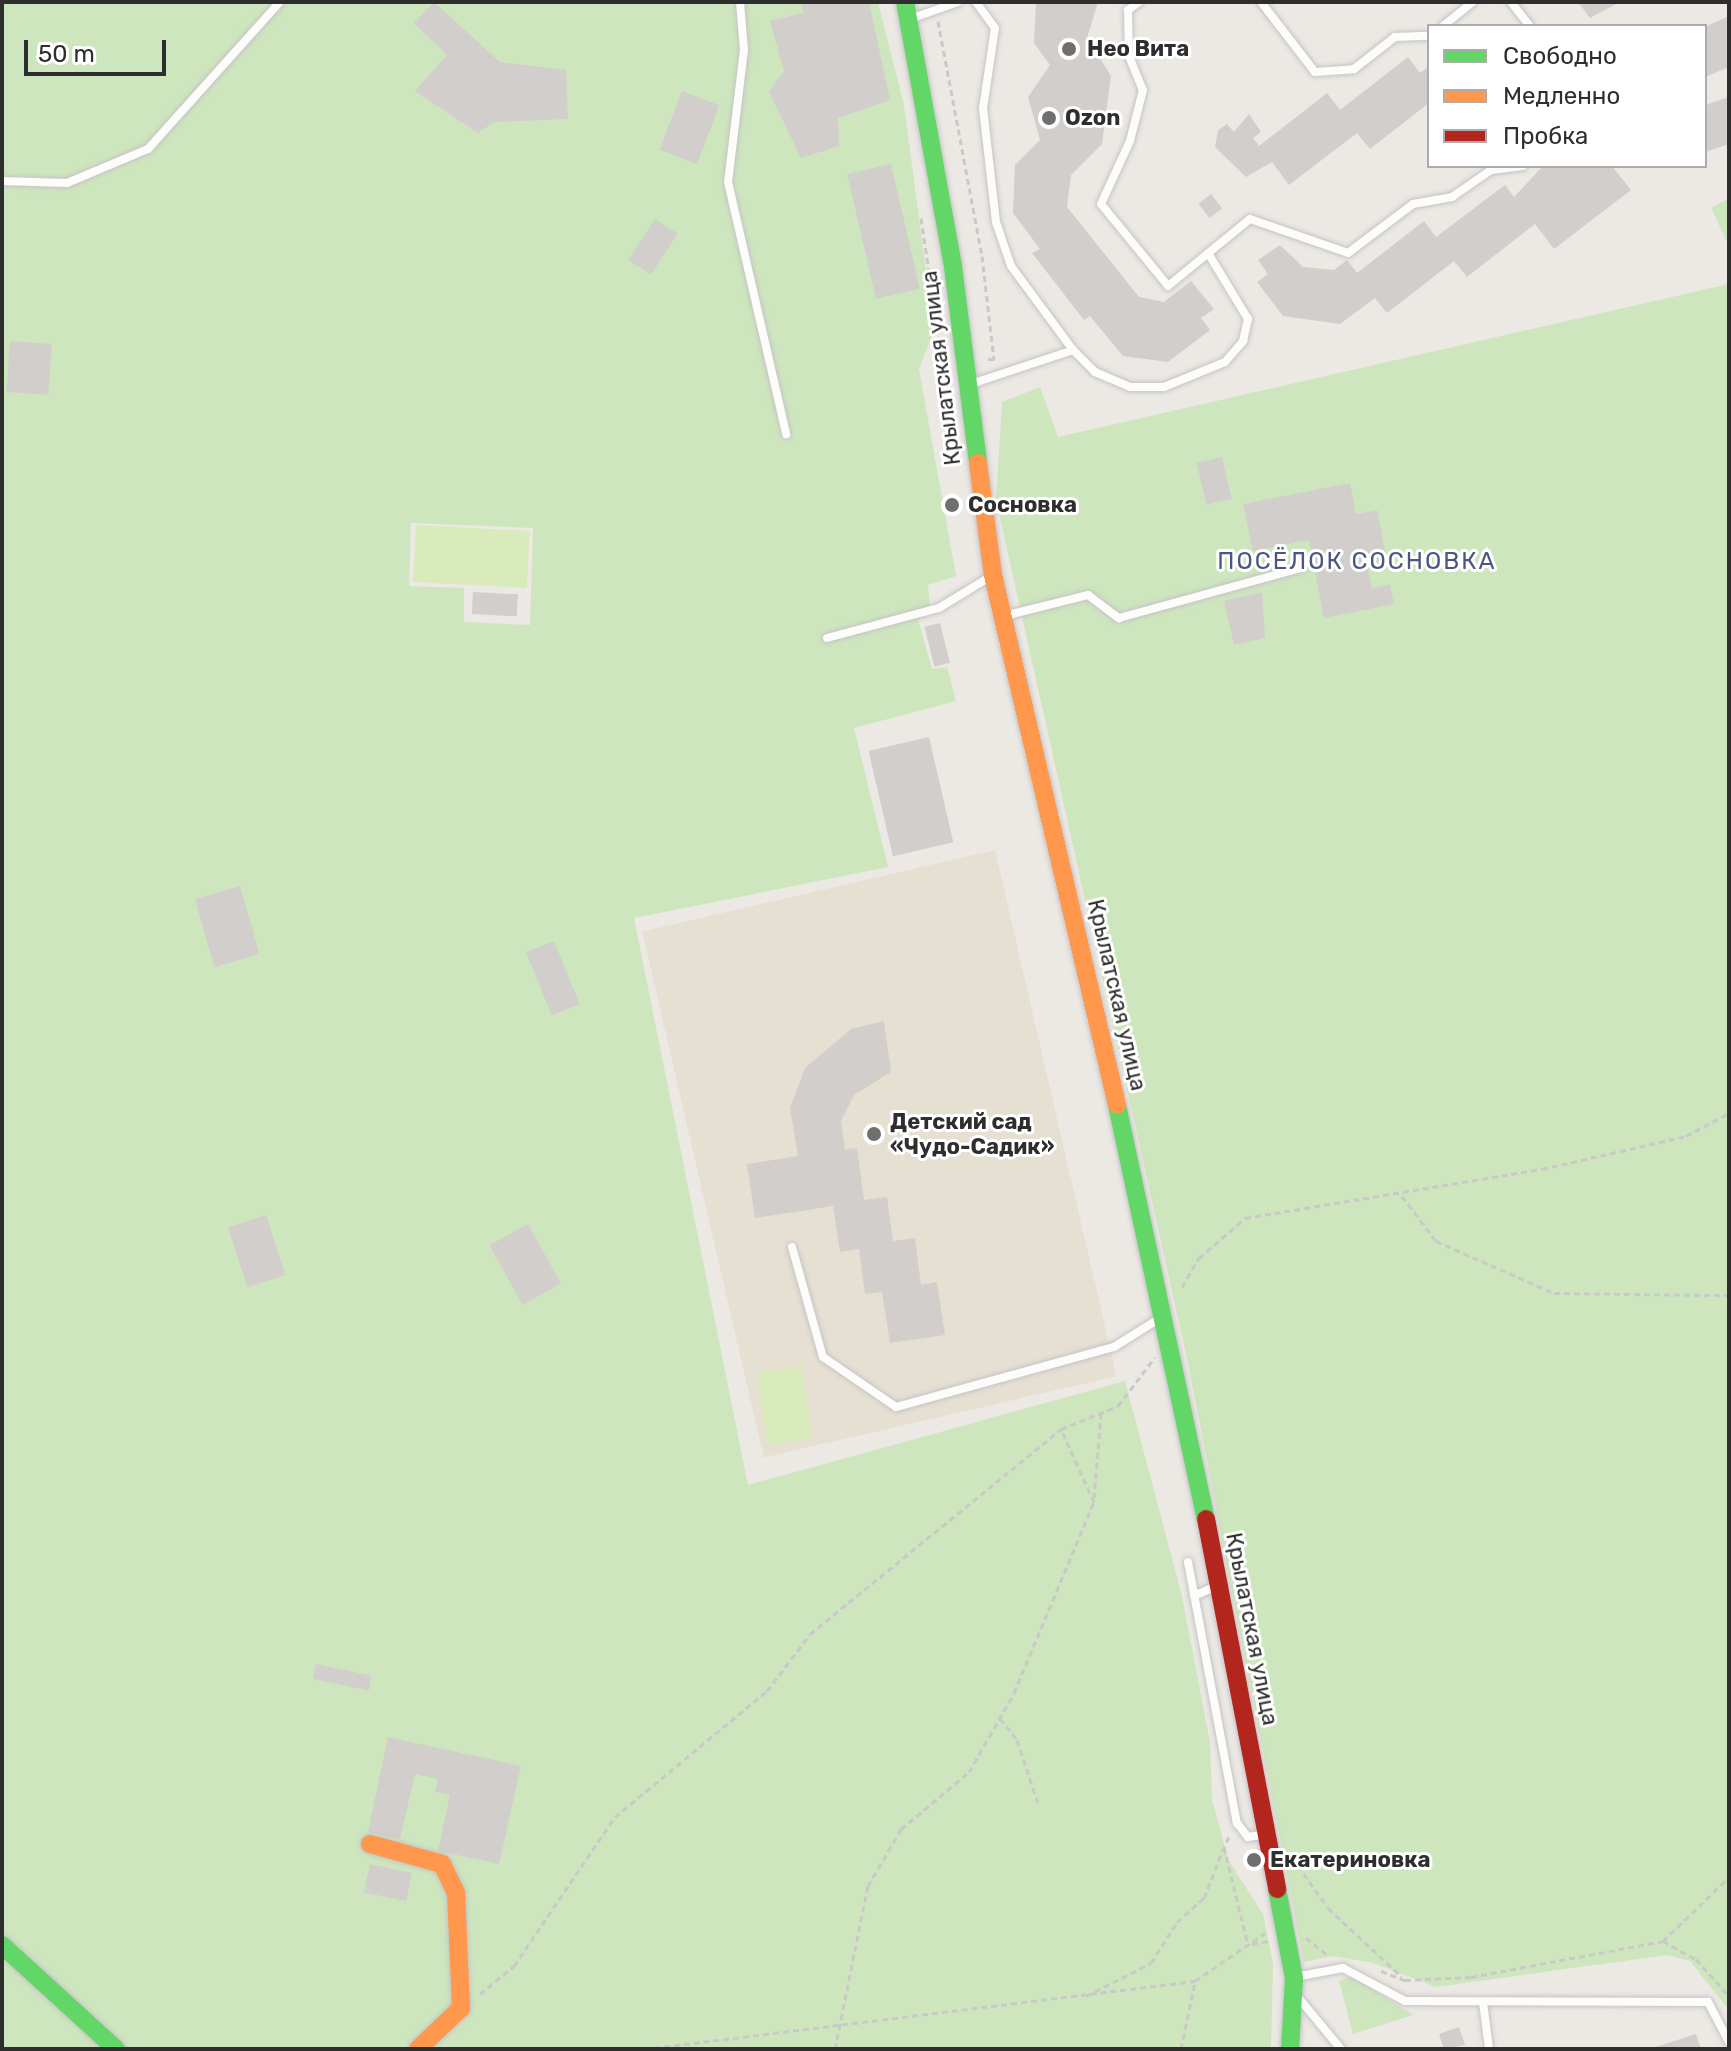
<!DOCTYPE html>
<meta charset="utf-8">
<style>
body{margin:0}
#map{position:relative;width:1731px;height:2051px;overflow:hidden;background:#ece8e4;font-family:Rubik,sans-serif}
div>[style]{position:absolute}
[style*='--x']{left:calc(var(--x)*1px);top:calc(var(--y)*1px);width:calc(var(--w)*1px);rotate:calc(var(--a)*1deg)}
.education>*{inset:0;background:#e6e0d3;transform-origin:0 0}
.green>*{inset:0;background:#cee6be}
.pitch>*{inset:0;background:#d9eabb;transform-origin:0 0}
.building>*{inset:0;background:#d1cecb;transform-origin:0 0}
.path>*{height:3px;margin-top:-1.5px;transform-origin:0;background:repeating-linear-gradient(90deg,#c9c9c8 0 6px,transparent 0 10px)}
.roads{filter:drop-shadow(0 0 2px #c5c4c5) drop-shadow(0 0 2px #c5c4c5)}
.lane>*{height:8px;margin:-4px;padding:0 4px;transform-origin:4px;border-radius:4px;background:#fcfcfb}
.fast>*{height:18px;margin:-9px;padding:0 9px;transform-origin:9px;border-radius:9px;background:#63d668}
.slow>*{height:18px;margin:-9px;padding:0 9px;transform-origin:9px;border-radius:9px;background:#ff974d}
.jam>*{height:18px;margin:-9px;padding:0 9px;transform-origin:9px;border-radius:9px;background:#b3261e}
.dots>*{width:22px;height:22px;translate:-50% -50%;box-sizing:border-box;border:4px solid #fff;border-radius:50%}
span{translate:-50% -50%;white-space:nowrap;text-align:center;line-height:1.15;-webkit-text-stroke:6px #fff;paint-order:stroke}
.poi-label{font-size:22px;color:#2e2e2e;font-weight:700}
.left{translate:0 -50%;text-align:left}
.street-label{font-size:22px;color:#2e2e2e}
.neighbourhood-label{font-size:24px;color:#4d5680;letter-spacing:2px}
.frame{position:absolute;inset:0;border:4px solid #2e2e2e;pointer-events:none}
.legend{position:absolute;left:1427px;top:24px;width:280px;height:144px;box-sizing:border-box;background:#fff;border:2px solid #ababab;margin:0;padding:10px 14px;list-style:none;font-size:24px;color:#2e2e2e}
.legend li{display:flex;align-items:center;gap:16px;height:40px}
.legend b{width:40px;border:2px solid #ababab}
.scale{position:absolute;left:24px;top:40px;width:142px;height:36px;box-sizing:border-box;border:4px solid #2e2e2e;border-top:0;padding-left:10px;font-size:24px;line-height:28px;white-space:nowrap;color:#2e2e2e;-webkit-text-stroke:6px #fff;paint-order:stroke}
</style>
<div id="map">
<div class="education">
<i style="left:995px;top:850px;width:540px;height:362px;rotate:77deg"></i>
</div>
<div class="green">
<i style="clip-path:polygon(evenodd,2px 2px,878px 2px,904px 105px,934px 331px,919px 369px,956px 576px,928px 585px,930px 606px,918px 619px,932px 669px,947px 667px,956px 701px,854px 728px,888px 867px,634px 918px,748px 1485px,1125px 1381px,1182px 1596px,1210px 1742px,1212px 1800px,1229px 1861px,1263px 1914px,1273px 1964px,1271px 2049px,2px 2049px,2px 2px,411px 523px,533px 528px,530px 625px,464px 622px,464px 588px,409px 586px,411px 523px)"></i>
<i style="clip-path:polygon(1729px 198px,1729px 246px,1711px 208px)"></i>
<i style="clip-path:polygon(1729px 284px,1729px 2010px,1690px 1961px,1667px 1955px,1436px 1987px,1373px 1963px,1333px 1956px,1304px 1962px,1188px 1363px,996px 500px,1002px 402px,1040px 387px,1058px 437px)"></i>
<i style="clip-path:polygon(1351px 1976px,1413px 2015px,1353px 2034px,1339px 1981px)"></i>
</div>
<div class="pitch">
<i style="left:416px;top:525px;width:114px;height:57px;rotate:3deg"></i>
<i style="left:801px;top:1366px;width:73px;height:45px;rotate:81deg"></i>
</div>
<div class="building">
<i style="clip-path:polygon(434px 2px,500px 62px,566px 70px,568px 119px,494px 122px,478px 133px,415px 91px,447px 55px,414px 23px)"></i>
<i style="clip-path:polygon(801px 2px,869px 2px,890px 100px,838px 118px,839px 146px,801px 158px,769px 92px,784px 71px,770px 21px,803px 13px)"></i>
<i style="clip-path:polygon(1036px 2px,1098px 2px,1087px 38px,1111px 76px,1102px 144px,1071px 175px,1067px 207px,1139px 297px,1164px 302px,1191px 281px,1214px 309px,1201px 318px,1210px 330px,1168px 362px,1123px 356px,1090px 316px,1084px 320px,1032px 253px,1040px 249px,1013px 213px,1015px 165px,1040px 140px,1028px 97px,1050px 65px,1034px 43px)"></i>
<i style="clip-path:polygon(1578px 2px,1620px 2px,1590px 18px)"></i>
<i style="clip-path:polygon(1729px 16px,1729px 67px,1705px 77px,1705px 27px)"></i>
<i style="clip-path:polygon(1408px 57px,1420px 73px,1429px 66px,1429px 103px,1370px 149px,1357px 133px,1289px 185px,1272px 162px,1246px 177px,1215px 147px,1218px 130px,1227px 124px,1234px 132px,1249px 114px,1261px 132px,1253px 138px,1259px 146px,1327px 93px,1340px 110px)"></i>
<i style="left:682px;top:91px;width:40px;height:63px;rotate:21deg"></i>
<i style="clip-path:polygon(1729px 97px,1729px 144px,1705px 152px,1705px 105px)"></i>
<i style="left:891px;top:164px;width:128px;height:45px;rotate:77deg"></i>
<i style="clip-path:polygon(1543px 166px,1612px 166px,1631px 190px,1554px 249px,1535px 224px,1467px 277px,1454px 261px,1387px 313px,1375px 298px,1340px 324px,1283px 316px,1257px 282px,1268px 274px,1258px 260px,1280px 245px,1303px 267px,1334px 270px,1347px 260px,1357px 273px,1424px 221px,1436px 237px,1505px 185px,1514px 197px)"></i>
<i style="left:1211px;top:194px;width:18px;height:16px;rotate:52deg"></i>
<i style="left:655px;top:219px;width:27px;height:49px;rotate:33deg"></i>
<i style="left:10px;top:341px;width:42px;height:51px;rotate:4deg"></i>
<i style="left:1222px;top:457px;width:43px;height:26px;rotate:77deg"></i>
<i style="clip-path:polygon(1350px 483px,1356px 514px,1377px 510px,1387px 561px,1367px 565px,1372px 588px,1390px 584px,1394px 604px,1324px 618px,1309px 540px,1253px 551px,1243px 504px)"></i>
<i style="left:473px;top:592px;width:45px;height:22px;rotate:3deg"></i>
<i style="clip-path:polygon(1262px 592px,1265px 638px,1234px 645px,1224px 601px)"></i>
<i style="left:940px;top:623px;width:41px;height:16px;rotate:76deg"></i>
<i style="left:929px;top:737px;width:108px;height:62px;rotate:77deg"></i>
<i style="left:240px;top:886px;width:71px;height:47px;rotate:74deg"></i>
<i style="left:554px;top:941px;width:68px;height:30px;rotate:68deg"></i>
<i style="clip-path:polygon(884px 1021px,891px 1072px,854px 1095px,841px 1121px,845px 1149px,857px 1148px,864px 1200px,887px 1197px,893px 1241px,915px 1238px,921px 1285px,937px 1282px,945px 1335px,890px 1343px,882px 1292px,865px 1294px,859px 1249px,840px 1252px,833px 1206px,755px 1218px,747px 1164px,798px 1156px,790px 1108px,805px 1068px,851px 1029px)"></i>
<i style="left:266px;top:1215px;width:63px;height:40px;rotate:72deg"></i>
<i style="left:528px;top:1224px;width:68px;height:44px;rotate:61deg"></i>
<i style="left:316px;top:1664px;width:57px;height:15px;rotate:12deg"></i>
<i style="clip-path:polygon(388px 1737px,521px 1766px,499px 1864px,438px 1851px,450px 1795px,435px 1792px,438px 1779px,415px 1774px,400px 1839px,368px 1832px)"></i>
<i style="left:370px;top:1864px;width:43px;height:29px;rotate:12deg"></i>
<i style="clip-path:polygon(1459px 2027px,1465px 2045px,1444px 2049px,1439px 2034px)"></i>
<i style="clip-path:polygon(1696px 2034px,1701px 2049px,1653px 2049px,1653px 2048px)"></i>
</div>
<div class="path">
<i style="--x:938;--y:21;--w:239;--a:79.4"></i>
<i style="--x:982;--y:256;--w:104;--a:83.4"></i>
<i style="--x:994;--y:359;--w:10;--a:180"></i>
<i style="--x:921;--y:218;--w:169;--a:81.5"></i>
<i style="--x:1402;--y:1196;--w:56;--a:52.9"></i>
<i style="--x:1436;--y:1241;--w:129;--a:23.8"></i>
<i style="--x:1554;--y:1293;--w:175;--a:0.7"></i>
<i style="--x:1182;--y:1287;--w:34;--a:-60"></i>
<i style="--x:1199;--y:1258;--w:61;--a:-41"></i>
<i style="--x:1245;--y:1218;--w:301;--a:-9.4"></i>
<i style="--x:1542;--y:1169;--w:148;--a:-12.9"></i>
<i style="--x:1686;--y:1136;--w:49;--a:-28.1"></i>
<i style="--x:1094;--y:1498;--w:84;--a:-85.2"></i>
<i style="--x:1000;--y:1718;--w:28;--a:52"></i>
<i style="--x:1017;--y:1740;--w:66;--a:71.6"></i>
<i style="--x:1229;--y:1837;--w:11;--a:117"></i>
<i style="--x:1224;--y:1847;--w:101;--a:76.2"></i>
<i style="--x:1292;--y:1857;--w:62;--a:54.8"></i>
<i style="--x:1328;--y:1908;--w:101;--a:43"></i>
<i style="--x:1306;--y:1938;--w:29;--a:38"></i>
<i style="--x:1663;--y:1941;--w:38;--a:29"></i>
<i style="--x:1696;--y:1959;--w:50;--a:48.3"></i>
<i style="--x:1252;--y:1944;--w:16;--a:-11"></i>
<i style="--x:1381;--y:1971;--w:26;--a:21"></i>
<i style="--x:1405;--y:1980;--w:66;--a:-2.6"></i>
<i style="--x:1471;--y:1977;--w:195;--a:-10.6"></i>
<i style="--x:1663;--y:1941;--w:92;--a:-44.1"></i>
<i style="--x:480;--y:1994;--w:44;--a:-39.5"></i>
<i style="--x:514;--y:1966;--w:180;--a:-55.9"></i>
<i style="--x:615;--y:1817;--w:197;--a:-39.7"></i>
<i style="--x:767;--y:1691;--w:71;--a:-53"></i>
<i style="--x:810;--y:1634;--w:324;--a:-39.2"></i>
<i style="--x:1061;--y:1429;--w:61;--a:-22"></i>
<i style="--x:1118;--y:1406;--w:61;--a:-52.9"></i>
<i style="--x:1086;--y:1996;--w:73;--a:-26.9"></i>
<i style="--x:1151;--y:1963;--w:49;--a:-57.6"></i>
<i style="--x:1177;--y:1922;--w:36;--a:-42"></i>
<i style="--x:1204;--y:1898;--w:55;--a:-68.6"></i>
<i style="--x:644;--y:2049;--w:555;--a:-7.04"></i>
<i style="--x:1195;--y:1981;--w:85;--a:-34.4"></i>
<i style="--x:835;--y:2049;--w:166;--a:-78.6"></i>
<i style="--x:868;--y:1886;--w:66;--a:-59.9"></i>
<i style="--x:901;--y:1829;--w:89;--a:-40"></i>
<i style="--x:969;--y:1772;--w:91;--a:-60.3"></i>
<i style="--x:1014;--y:1693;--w:207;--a:-67.3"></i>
<i style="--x:1094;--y:1502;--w:80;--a:-114.3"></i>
<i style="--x:1181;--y:2049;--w:68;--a:-78.2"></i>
</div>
<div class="roads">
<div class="lane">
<i style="--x:740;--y:2;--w:48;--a:85.2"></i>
<i style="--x:744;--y:50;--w:133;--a:96.9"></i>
<i style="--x:728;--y:182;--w:259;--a:77"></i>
<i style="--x:976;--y:2;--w:32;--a:54"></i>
<i style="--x:995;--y:28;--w:81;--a:98.5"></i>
<i style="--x:983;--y:108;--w:115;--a:83.5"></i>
<i style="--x:996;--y:222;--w:46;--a:71.2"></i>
<i style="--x:1011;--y:266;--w:104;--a:53.6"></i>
<i style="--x:1073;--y:350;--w:31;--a:45"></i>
<i style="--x:1095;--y:372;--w:38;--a:23"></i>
<i style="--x:1130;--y:387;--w:34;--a:0"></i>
<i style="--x:1164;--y:387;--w:66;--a:-22.3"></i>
<i style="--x:1225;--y:362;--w:28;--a:-49"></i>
<i style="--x:1243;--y:341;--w:23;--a:-77"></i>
<i style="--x:1248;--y:319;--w:77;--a:-121.2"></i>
<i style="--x:1139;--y:2;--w:14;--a:144"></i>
<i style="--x:1128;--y:10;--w:46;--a:88.8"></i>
<i style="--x:1129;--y:56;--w:37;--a:68"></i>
<i style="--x:1143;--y:90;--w:53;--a:104.3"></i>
<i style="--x:1130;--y:141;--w:69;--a:114.7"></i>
<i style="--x:1101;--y:204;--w:106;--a:50.7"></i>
<i style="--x:1168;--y:286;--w:106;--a:-39.3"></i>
<i style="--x:1250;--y:219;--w:104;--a:19.1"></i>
<i style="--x:1348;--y:253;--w:81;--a:-37"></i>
<i style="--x:1413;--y:204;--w:40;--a:-10"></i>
<i style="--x:1452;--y:197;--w:47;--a:-34.7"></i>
<i style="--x:1491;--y:170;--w:32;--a:-7"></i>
<i style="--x:1261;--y:2;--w:88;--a:52.4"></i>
<i style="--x:1315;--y:72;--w:39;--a:-4"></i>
<i style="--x:1354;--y:69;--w:52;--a:-38"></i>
<i style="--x:1395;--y:37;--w:34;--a:-2"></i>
<i style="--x:1511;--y:2;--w:31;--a:52"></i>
<i style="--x:910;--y:19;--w:51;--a:-19.5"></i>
<i style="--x:1443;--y:26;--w:38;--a:-39"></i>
<i style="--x:2;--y:181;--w:65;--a:1.8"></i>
<i style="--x:67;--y:183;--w:88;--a:-22.8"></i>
<i style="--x:148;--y:149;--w:198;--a:-48.1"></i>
<i style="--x:968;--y:385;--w:111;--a:-18.4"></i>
<i style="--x:1004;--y:616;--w:87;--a:-14"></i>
<i style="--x:1088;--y:595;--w:39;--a:37"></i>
<i style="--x:1119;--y:618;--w:189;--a:-15.4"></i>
<i style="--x:827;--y:638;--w:116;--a:-15"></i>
<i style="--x:939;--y:608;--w:63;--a:-31.4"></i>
<i style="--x:792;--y:1247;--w:114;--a:74.3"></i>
<i style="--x:823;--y:1357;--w:88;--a:34.4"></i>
<i style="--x:896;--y:1407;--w:226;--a:-15.4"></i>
<i style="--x:1114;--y:1347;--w:60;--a:-32.1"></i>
<i style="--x:1188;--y:1562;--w:266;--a:79.4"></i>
<i style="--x:1237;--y:1823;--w:18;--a:52"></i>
<i style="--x:1248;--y:1837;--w:18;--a:-9"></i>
<i style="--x:1194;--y:1596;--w:27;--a:-24"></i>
<i style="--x:1295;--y:1977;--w:49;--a:-10.6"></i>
<i style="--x:1343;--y:1968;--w:70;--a:28"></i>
<i style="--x:1405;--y:2001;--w:303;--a:0.2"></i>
<i style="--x:1708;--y:2002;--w:45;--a:62.3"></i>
<i style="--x:1297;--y:1996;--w:69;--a:50.3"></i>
<i style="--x:1483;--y:2002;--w:47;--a:82.7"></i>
</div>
<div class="fast">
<i style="--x:905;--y:2;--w:269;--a:79.7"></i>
<i style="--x:953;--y:267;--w:198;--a:82.7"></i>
<i style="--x:1117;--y:1105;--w:423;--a:77.9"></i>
<i style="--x:1277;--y:1889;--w:91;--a:79.2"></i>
<i style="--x:1294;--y:1978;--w:71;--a:93.2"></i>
<i style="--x:2;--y:1945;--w:154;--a:42.4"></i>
</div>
<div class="slow">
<i style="--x:978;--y:463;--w:113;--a:82.4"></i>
<i style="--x:993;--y:575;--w:544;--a:76.83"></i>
<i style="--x:370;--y:1844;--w:75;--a:15.5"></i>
<i style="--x:442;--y:1864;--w:32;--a:64"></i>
<i style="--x:456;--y:1893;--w:115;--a:87.5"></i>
<i style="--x:461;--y:2008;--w:59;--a:136.4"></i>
</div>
<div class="jam">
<i style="--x:1206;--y:1519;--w:377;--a:79.1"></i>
</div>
</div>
<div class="dots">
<i style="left:1069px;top:49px;background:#706f6e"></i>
<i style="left:1049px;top:118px;background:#706f6e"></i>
<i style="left:952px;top:505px;background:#706f6e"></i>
<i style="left:874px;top:1134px;background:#706f6e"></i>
<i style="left:1254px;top:1860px;background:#706f6e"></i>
</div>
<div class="poi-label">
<span class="left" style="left:1087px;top:49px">Нео Вита</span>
<span class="left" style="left:1065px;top:118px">Ozon</span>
<span class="left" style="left:968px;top:505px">Сосновка</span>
<span class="left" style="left:890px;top:1134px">Детский сад<br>«Чудо-Садик»</span>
<span class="left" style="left:1270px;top:1860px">Екатериновка</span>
</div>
<div class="street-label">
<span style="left:941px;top:368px;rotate:-97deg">Крылатская улица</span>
<span style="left:1117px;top:995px;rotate:77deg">Крылатская улица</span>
<span style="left:1252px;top:1629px;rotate:79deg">Крылатская улица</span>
</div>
<div class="neighbourhood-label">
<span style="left:1357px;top:562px">ПОСЁЛОК СОСНОВКА</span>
</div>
<div class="frame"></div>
<ul class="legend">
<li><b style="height:10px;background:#63d668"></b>Свободно</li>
<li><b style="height:10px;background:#ff974d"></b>Медленно</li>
<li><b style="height:10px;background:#b3261e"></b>Пробка</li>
</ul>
<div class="scale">50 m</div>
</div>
